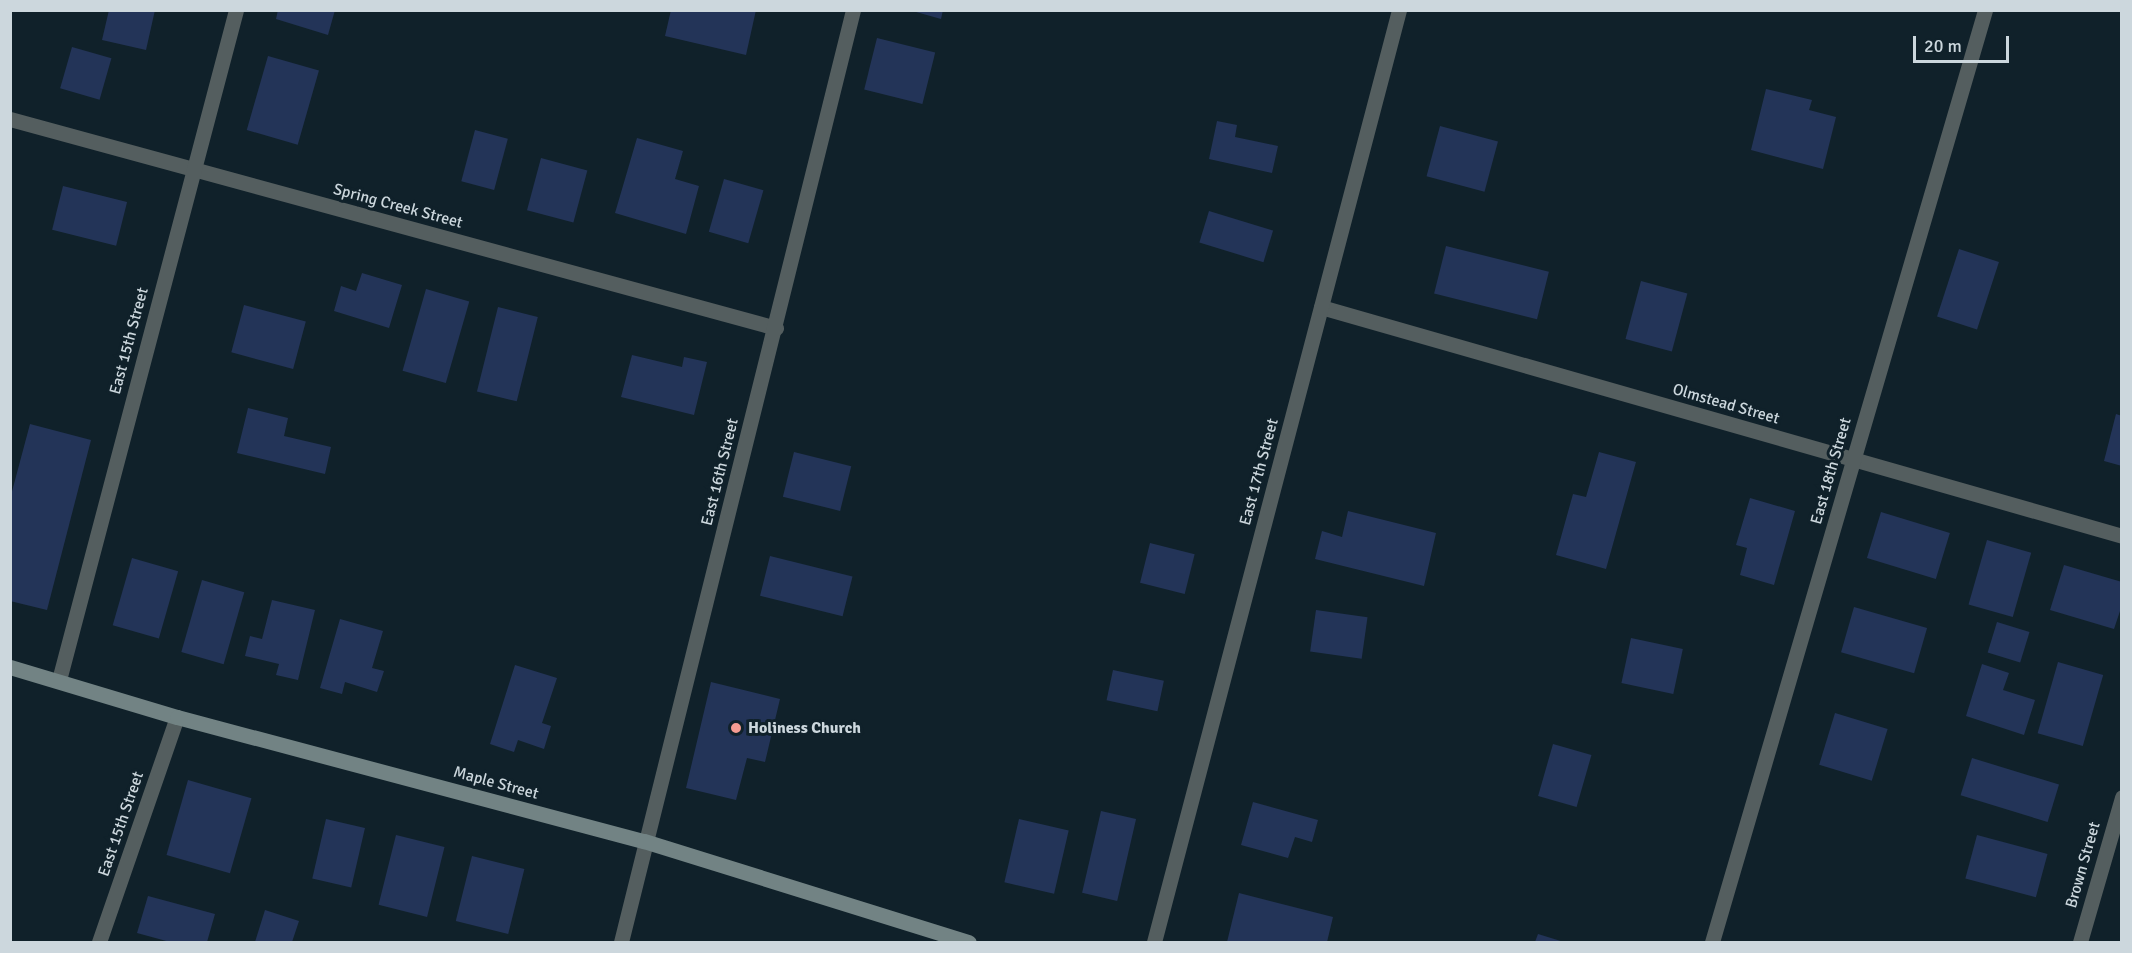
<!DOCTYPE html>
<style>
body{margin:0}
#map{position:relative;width:2132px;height:953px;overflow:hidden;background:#10212a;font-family:Signika,sans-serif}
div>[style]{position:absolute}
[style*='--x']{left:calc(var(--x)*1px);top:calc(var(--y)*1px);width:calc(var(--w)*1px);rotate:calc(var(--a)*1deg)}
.building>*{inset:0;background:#233458;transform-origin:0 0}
.street>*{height:15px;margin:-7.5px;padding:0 7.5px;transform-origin:7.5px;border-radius:7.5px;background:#545e5f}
.secondary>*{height:15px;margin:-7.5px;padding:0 7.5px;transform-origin:7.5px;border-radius:7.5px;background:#728384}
.dots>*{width:16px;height:16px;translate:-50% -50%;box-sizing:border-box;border:3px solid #10212a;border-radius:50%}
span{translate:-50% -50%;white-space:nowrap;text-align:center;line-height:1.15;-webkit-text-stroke:6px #10212a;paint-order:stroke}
.street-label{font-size:16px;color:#ccd7dd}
.poi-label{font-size:16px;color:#ccd7dd;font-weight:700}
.left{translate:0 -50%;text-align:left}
.frame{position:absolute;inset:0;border:12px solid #ccd7dd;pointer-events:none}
.scale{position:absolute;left:1913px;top:36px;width:96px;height:27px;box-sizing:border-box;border:3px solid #ccd7dd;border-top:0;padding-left:8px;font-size:18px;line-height:21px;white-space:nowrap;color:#ccd7dd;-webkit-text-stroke:4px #10212a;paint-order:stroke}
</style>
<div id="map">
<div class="building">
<i style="clip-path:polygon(109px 10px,155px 10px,146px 50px,102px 40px)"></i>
<i style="clip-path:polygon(278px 10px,335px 10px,328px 35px,276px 19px)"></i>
<i style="clip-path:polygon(671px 10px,756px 10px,746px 55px,665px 36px)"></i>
<i style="clip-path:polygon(909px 10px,943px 10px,941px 19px)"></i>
<i style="left:877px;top:38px;width:60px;height:53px;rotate:14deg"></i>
<i style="left:72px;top:47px;width:41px;height:43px;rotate:16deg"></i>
<i style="left:268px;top:56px;width:53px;height:77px;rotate:16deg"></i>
<i style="clip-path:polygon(1766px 89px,1812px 100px,1809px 110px,1836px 117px,1823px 169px,1751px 150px)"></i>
<i style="clip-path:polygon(1217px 121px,1237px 125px,1235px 137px,1278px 146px,1272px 173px,1209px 159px)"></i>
<i style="left:1440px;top:126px;width:60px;height:52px;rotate:15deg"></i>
<i style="left:475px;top:130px;width:34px;height:53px;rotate:15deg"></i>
<i style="clip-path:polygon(637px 138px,683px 151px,675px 179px,699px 186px,686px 234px,615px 213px)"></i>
<i style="left:541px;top:158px;width:48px;height:54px;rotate:15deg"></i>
<i style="left:724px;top:179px;width:41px;height:55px;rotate:16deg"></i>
<i style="left:63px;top:186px;width:66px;height:45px;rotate:14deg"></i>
<i style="left:1209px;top:211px;width:67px;height:33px;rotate:17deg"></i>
<i style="left:1446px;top:246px;width:106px;height:49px;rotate:14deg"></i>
<i style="left:1959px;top:249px;width:42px;height:71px;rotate:18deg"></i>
<i style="clip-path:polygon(362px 273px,402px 285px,389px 328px,334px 311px,341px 286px,356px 291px)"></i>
<i style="left:1641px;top:281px;width:48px;height:60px;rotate:15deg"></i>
<i style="left:426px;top:289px;width:45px;height:85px;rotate:16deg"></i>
<i style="left:244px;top:305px;width:64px;height:49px;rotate:15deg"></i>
<i style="left:498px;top:307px;width:41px;height:87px;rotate:14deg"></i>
<i style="clip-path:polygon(632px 355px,682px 367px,684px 357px,707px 362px,694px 415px,621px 397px)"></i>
<i style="clip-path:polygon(248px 408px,288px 418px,284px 436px,331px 447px,325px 474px,237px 453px)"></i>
<i style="clip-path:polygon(2116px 414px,2122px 416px,2122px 466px,2104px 461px)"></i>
<i style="clip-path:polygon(30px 424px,91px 440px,47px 610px,10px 601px,10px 499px)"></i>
<i style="left:794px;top:452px;width:59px;height:46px;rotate:14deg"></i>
<i style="clip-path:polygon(1599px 452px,1636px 462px,1606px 569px,1556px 555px,1573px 494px,1586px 497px)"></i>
<i style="clip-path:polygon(1750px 498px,1795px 511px,1774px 585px,1740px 575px,1747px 548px,1736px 545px)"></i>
<i style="clip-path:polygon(1348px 511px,1436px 533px,1424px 586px,1315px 559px,1322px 531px,1342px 537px)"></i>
<i style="left:1881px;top:512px;width:72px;height:48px;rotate:17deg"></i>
<i style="left:1987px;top:540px;width:46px;height:67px;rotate:16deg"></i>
<i style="left:1150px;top:543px;width:46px;height:41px;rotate:14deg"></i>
<i style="left:770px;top:556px;width:85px;height:41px;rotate:14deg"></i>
<i style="left:132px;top:558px;width:48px;height:70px;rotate:16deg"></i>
<i style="clip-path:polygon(2064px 565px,2122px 582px,2122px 605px,2114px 629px,2050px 610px)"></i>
<i style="left:202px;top:580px;width:44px;height:75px;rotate:16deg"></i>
<i style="clip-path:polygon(272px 600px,315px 610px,298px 680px,276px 675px,279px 664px,245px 656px,250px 636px,262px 639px)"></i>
<i style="left:1854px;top:607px;width:76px;height:47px;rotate:16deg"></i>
<i style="left:1316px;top:610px;width:52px;height:42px;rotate:8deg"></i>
<i style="clip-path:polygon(340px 619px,383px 631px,372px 668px,384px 671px,377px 692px,345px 682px,342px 694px,320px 688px)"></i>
<i style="left:1997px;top:622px;width:34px;height:32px;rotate:17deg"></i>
<i style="left:1631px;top:638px;width:53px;height:46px;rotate:12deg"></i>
<i style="left:2058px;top:662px;width:47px;height:74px;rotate:16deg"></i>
<i style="clip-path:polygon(1982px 664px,2009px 673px,2003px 690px,2035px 700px,2024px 735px,1966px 716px)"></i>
<i style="clip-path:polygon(515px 665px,557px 678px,542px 723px,551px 726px,544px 749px,518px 740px,514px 752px,490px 744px)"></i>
<i style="left:1113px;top:670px;width:52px;height:31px;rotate:12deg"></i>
<i style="clip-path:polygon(711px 682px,780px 699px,765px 762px,747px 758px,736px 800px,686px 788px)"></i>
<i style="left:1835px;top:713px;width:55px;height:54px;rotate:17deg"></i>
<i style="left:1553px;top:744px;width:40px;height:54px;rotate:16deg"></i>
<i style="left:1972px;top:758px;width:91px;height:39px;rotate:17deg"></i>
<i style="left:188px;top:780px;width:66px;height:78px;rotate:16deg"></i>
<i style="clip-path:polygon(1253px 802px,1318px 820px,1312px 842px,1295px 837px,1288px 858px,1241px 845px)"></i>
<i style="left:1101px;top:811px;width:36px;height:84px;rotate:13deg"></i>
<i style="left:326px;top:819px;width:40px;height:61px;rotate:13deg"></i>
<i style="left:1019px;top:819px;width:51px;height:65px;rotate:13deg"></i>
<i style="left:396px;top:835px;width:50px;height:72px;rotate:14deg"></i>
<i style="left:1977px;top:835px;width:73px;height:45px;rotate:15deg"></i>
<i style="left:472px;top:856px;width:54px;height:67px;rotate:14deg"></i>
<i style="clip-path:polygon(1239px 893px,1333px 917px,1327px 942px,1227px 942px)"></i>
<i style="clip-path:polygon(148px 896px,215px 914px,207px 942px,170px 942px,137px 933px)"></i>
<i style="clip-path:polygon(265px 910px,299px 921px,292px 942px,255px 942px)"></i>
<i style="clip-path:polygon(1538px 934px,1564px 942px,1535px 942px)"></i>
</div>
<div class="street">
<i style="--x:10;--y:119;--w:794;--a:15.26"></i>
<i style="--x:1321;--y:307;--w:833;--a:15.95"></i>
<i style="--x:59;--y:680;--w:693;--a:-75.2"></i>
<i style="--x:99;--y:942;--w:238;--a:-70.9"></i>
<i style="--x:621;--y:942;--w:960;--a:-76.02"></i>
<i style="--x:1154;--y:942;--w:964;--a:-75.27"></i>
<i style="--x:1712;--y:942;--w:971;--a:-73.67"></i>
<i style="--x:2080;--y:942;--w:151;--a:-73.8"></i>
</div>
<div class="secondary">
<i style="--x:10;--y:667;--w:174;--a:16.7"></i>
<i style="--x:177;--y:717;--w:483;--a:14.9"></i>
<i style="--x:644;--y:841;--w:340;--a:17.3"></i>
</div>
<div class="dots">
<i style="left:736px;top:728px;background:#f59c92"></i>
</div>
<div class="street-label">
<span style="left:398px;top:206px;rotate:15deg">Spring Creek Street</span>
<span style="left:129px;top:341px;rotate:-75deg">East 15th Street</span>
<span style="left:1726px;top:404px;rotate:16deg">Olmstead Street</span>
<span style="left:1831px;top:471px;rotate:-74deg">East 18th Street</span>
<span style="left:720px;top:472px;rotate:-76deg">East 16th Street</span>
<span style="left:1259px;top:472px;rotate:-75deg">East 17th Street</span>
<span style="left:496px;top:783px;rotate:15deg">Maple Street</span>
<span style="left:121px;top:824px;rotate:-71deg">East 15th Street</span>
<span style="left:2083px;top:865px;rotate:-74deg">Brown Street</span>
</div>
<div class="poi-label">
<span class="left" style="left:748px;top:728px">Holiness Church</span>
</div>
<div class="frame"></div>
<div class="scale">20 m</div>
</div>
